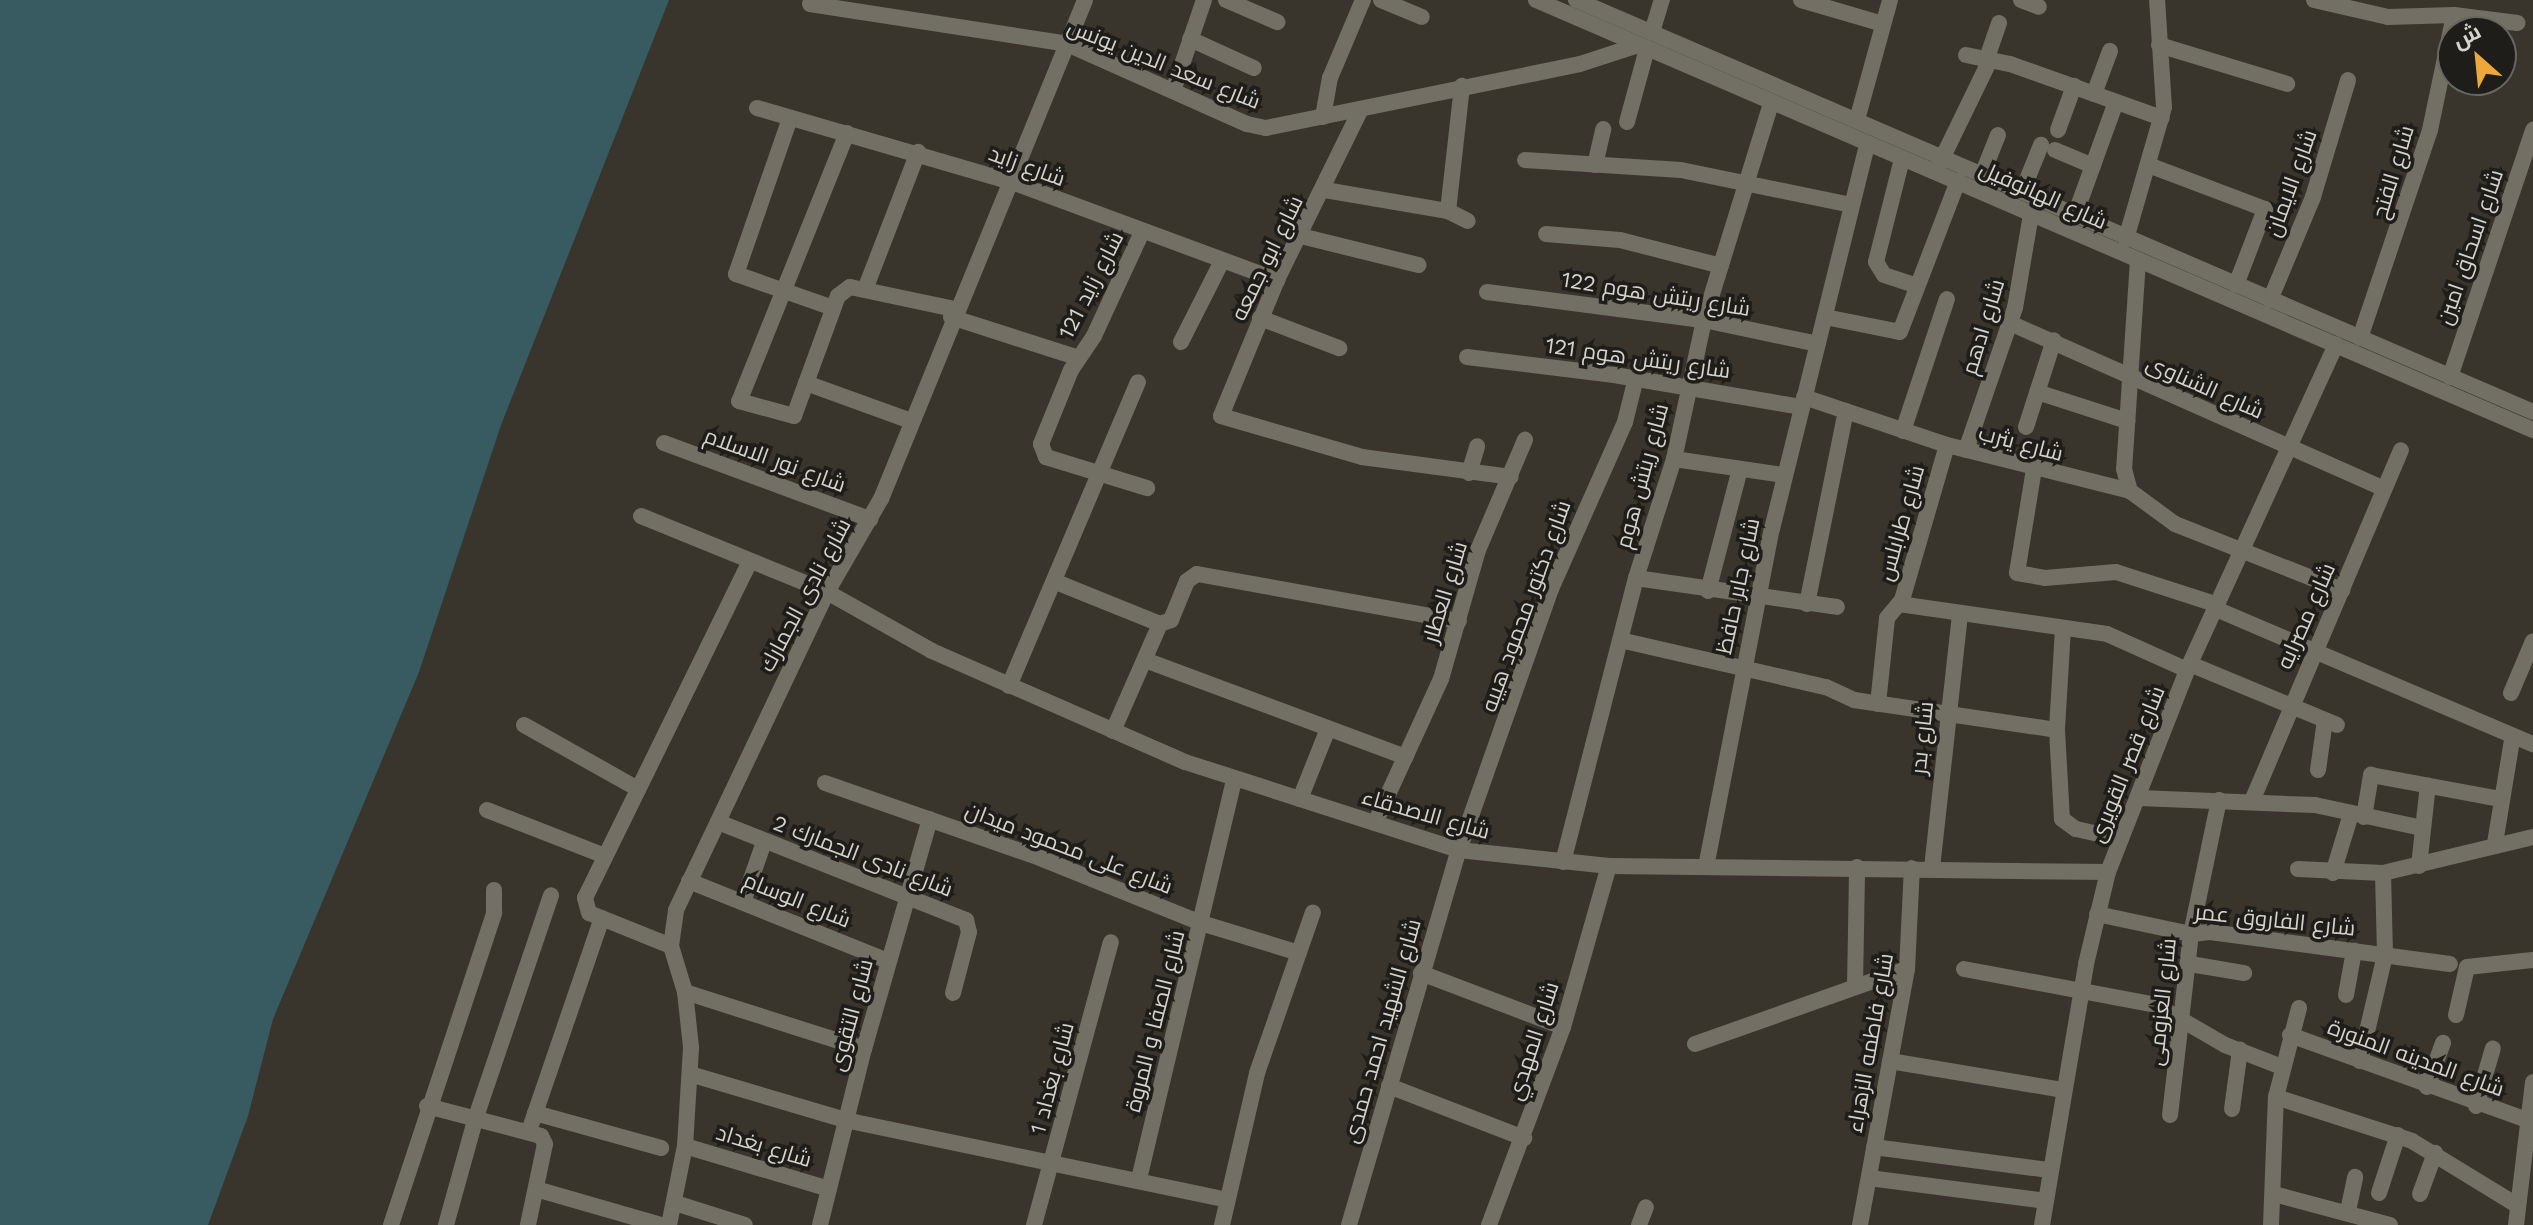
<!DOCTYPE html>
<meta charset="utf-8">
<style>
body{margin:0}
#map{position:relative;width:2533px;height:1225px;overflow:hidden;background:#39352c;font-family:"Work Sans",Cairo,sans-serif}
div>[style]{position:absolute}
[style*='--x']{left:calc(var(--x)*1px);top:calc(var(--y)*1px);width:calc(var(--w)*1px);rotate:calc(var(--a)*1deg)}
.water>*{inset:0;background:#385b62}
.minor>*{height:16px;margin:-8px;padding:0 8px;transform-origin:8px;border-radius:8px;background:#726f64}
span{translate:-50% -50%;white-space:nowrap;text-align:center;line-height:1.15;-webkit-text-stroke:7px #1e1d19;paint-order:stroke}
.street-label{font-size:22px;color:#d5d3cd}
.north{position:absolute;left:2437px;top:16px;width:80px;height:80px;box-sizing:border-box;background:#1e1d19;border:2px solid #676661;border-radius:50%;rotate:333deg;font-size:22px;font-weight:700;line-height:32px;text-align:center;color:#d5d3cd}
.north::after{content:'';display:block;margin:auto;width:28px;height:36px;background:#eda83b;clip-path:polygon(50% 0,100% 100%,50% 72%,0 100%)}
</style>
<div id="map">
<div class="water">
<i style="clip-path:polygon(0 0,669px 0,501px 425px,419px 672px,273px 1019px,248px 1116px,208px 1225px,0 1225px)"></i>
</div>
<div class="minor">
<i style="--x:1226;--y:0;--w:56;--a:23.3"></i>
<i style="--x:1381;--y:0;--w:44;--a:22.5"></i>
<i style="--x:1536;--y:0;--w:1086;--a:23.33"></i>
<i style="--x:1576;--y:0;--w:1042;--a:23.29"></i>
<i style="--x:1801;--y:0;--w:85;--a:16.3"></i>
<i style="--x:2021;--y:0;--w:19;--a:21"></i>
<i style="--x:2314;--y:0;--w:76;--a:12.9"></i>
<i style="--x:2388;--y:17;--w:66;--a:-1.7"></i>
<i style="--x:2454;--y:15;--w:64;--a:7.2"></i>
<i style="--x:810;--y:4;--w:260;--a:8.8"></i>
<i style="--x:1067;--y:44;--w:197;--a:24"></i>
<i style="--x:1247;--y:124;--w:19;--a:12"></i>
<i style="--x:1266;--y:128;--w:320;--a:-11.5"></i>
<i style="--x:1580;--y:64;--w:61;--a:-18.1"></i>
<i style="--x:1652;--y:32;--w:34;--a:-73"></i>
<i style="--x:1190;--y:39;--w:70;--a:24.4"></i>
<i style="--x:2159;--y:45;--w:134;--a:16.9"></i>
<i style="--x:1966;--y:55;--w:45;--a:11.6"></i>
<i style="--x:2010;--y:64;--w:161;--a:19.6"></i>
<i style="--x:1987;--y:58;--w:37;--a:-71"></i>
<i style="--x:1173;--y:91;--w:96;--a:-71.2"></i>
<i style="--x:2094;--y:94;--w:46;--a:-69.6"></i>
<i style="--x:757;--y:108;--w:266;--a:16.2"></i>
<i style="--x:1012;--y:182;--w:283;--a:20.3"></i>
<i style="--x:1360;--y:111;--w:188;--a:116.2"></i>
<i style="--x:1277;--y:280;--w:147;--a:112.4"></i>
<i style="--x:1221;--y:416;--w:147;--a:16.2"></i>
<i style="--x:1362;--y:457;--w:150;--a:7.6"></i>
<i style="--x:1323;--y:117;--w:40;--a:-80"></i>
<i style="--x:1330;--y:78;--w:85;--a:-67.1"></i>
<i style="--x:1857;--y:120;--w:124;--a:-74.6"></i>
<i style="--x:1627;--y:122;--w:76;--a:-74.7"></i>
<i style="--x:788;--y:124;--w:159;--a:109.1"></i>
<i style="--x:736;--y:274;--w:103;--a:19.3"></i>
<i style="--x:2058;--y:130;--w:47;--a:-70"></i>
<i style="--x:847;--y:133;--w:289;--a:111.9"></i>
<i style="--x:739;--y:401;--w:57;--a:15.3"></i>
<i style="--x:794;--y:416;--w:128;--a:-69.9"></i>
<i style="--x:838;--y:296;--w:15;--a:-37"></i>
<i style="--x:850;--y:287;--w:106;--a:11.9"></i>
<i style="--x:2055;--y:150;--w:41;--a:22.8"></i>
<i style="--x:1902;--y:159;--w:106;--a:104.2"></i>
<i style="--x:1876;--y:262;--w:15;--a:58"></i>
<i style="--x:1884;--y:275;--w:35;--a:18"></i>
<i style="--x:1525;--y:160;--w:156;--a:3.7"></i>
<i style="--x:1681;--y:170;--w:174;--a:11.6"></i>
<i style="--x:1595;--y:165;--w:37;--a:-77"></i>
<i style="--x:2151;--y:166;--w:122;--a:20.7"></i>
<i style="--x:2265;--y:209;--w:81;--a:110.9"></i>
<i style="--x:1938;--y:167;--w:121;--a:-64.1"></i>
<i style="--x:1982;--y:175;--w:43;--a:-68.2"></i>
<i style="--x:1325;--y:190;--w:125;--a:9.7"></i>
<i style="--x:1448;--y:211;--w:22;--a:27"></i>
<i style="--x:2022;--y:192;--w:51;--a:-68"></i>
<i style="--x:1448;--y:211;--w:126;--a:-83.6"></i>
<i style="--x:2075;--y:215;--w:120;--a:-70.1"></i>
<i style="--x:1142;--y:232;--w:115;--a:114.8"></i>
<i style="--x:1094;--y:336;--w:41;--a:124.1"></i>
<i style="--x:1071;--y:370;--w:80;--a:112.1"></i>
<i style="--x:1041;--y:444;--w:14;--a:69"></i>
<i style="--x:1046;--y:457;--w:106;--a:17.1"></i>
<i style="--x:1546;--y:234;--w:74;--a:4.6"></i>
<i style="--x:1620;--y:240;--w:104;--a:14.4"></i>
<i style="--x:1301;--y:236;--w:121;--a:13.9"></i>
<i style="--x:2126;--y:239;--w:137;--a:-73.9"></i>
<i style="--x:2164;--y:107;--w:107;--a:-93.7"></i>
<i style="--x:2138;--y:260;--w:209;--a:93.8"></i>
<i style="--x:2124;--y:469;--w:23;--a:75"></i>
<i style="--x:2130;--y:491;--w:56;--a:36.3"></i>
<i style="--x:2175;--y:524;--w:180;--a:21.6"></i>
<i style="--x:866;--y:287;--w:145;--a:-68.9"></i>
<i style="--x:1487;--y:292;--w:219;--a:7.4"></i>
<i style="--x:1704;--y:320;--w:116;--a:11.9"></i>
<i style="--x:2270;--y:300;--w:112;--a:-67.3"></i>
<i style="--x:2313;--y:197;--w:122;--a:-73.3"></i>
<i style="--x:951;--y:317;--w:134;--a:17.8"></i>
<i style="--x:1825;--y:317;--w:76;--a:11.3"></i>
<i style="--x:1900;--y:332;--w:162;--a:-69"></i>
<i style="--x:1260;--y:318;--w:85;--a:20.8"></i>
<i style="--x:2010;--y:323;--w:409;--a:23.9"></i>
<i style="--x:2360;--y:338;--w:219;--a:-71.4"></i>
<i style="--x:2430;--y:130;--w:117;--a:-78.2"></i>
<i style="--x:1181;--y:342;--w:91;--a:-63.2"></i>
<i style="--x:1467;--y:357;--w:148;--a:7"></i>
<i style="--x:1614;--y:375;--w:191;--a:9.7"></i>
<i style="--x:2450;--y:377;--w:261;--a:-71.4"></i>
<i style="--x:806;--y:383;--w:112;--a:19.9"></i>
<i style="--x:2037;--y:392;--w:95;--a:17.9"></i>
<i style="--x:1804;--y:397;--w:151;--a:18.6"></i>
<i style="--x:1947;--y:445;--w:189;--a:14.1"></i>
<i style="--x:2026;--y:427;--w:91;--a:-72.2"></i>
<i style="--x:1903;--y:431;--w:139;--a:-71.6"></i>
<i style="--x:664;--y:443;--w:220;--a:20.3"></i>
<i style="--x:1966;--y:450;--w:150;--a:-71"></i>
<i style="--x:2015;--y:308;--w:95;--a:-80.3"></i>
<i style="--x:1674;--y:459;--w:111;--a:8.3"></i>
<i style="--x:2034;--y:469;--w:105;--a:99.3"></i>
<i style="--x:2017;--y:573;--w:28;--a:10"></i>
<i style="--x:2045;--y:578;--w:71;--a:-4.8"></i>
<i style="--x:2116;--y:572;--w:107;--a:17.9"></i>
<i style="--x:1469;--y:473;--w:28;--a:-73"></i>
<i style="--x:641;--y:516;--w:201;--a:22.2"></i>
<i style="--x:827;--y:592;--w:120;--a:29.3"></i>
<i style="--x:932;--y:651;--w:276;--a:23.7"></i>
<i style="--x:1185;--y:762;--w:288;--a:17.8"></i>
<i style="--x:1459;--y:850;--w:151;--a:6.1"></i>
<i style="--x:1609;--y:866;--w:499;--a:0.7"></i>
<i style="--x:1636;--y:578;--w:203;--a:8.2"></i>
<i style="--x:1056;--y:582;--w:112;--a:22"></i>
<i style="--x:1160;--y:624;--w:12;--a:-20"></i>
<i style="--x:1171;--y:620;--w:42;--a:-67.7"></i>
<i style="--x:1187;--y:581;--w:12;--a:-35"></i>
<i style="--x:1197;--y:574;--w:266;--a:10.2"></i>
<i style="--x:1708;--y:591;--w:126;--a:-75.3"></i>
<i style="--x:1807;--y:604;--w:197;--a:-78.6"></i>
<i style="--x:1899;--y:604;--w:210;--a:8.2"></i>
<i style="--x:2107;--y:634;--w:88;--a:24.2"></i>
<i style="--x:2216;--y:609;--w:345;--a:23.1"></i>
<i style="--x:2063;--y:628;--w:102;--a:93.4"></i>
<i style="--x:2057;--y:730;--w:89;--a:86.8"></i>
<i style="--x:2062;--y:819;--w:17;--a:36"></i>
<i style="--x:2076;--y:829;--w:46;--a:12.5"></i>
<i style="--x:1620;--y:640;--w:211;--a:12.9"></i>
<i style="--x:1826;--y:687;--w:31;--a:25"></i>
<i style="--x:1854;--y:700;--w:205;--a:8.4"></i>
<i style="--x:1145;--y:660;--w:278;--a:20.4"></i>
<i style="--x:2190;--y:664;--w:159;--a:22.5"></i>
<i style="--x:1009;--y:686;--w:330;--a:-67"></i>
<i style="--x:2511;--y:693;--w:56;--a:-67.1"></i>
<i style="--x:1878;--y:704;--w:86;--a:-84"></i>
<i style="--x:1887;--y:618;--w:23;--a:-50"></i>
<i style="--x:1902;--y:600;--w:161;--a:-73.8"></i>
<i style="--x:524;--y:725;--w:131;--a:29.3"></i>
<i style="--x:1113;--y:731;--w:117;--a:-66.3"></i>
<i style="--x:2318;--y:770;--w:50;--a:-82"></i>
<i style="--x:825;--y:783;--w:228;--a:19.2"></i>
<i style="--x:1040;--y:858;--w:174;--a:22"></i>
<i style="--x:1201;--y:923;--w:102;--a:17"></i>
<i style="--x:2139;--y:798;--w:176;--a:2.3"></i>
<i style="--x:2315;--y:805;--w:109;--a:12.1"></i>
<i style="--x:1300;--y:799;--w:73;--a:-68.3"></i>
<i style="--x:2252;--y:801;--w:381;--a:-67"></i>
<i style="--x:487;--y:810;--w:127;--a:21.3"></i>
<i style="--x:2364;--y:817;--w:43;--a:-80.5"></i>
<i style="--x:2371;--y:775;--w:132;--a:10.5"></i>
<i style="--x:718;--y:822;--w:267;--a:21.6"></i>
<i style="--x:966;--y:920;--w:12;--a:76"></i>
<i style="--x:969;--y:932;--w:63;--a:104.7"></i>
<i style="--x:1375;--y:823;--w:158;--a:-65.4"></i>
<i style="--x:1441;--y:679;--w:134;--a:-74"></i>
<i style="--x:1478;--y:550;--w:120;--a:-66.9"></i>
<i style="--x:2495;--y:843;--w:104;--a:-80.6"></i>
<i style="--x:1563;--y:862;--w:293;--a:-75.6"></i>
<i style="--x:1636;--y:578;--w:125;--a:-72.3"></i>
<i style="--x:1674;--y:459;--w:142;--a:-77.8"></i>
<i style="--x:1704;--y:320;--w:226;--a:-72.8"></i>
<i style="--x:2419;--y:866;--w:81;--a:-83.7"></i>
<i style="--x:1706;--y:867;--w:344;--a:-79"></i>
<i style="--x:1772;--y:529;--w:395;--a:-76.1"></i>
<i style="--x:1932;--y:868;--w:256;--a:-83.7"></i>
<i style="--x:2298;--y:869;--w:85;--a:2.7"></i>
<i style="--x:2383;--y:873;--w:154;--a:-13.5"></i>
<i style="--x:2333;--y:873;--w:62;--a:-73"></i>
<i style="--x:689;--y:881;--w:214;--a:21.9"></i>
<i style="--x:743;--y:902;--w:64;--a:-70.7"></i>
<i style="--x:2097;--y:914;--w:96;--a:12"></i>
<i style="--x:2191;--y:934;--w:19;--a:-6"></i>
<i style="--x:2210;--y:932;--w:242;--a:7.6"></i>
<i style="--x:671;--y:946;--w:88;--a:-158.1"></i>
<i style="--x:589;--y:913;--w:16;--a:-105"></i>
<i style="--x:585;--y:898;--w:373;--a:-63.9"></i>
<i style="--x:2190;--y:964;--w:55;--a:9.5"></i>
<i style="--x:1964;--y:969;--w:195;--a:10.6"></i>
<i style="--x:2156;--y:1005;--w:80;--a:30.1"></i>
<i style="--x:2225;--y:1045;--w:61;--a:21.1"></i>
<i style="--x:1421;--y:973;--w:152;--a:20.8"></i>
<i style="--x:1855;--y:987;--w:120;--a:-89"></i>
<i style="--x:685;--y:992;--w:188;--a:17.7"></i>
<i style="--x:2346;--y:995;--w:45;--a:-79.7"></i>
<i style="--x:2456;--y:1015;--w:49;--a:-77.1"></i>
<i style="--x:2467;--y:967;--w:66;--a:-6.1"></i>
<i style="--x:2290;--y:1035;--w:252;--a:19.7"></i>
<i style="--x:1695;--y:1044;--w:225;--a:-19.5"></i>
<i style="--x:1890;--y:1061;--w:176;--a:9.5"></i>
<i style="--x:2360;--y:1061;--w:109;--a:-76.7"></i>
<i style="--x:2385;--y:955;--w:82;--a:-91.4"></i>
<i style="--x:690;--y:1074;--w:162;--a:16.5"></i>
<i style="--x:845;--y:1120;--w:390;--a:11.8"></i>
<i style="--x:1389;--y:1086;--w:145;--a:21.1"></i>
<i style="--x:2427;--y:1087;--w:47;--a:-70"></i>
<i style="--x:2276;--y:1097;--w:143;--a:17.9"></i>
<i style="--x:2412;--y:1141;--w:123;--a:31.4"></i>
<i style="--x:427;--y:1106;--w:118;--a:14.7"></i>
<i style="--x:541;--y:1136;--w:9;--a:63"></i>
<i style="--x:545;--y:1144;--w:83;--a:101.9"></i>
<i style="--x:2476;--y:1106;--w:60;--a:-73.7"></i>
<i style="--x:2232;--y:1109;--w:60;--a:-82.3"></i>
<i style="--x:535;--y:1113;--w:131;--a:15.5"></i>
<i style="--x:2170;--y:1115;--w:182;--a:-83.4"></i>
<i style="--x:2191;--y:934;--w:137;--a:-78.2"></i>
<i style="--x:529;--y:1131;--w:225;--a:-71.1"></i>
<i style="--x:685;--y:1146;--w:150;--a:16.6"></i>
<i style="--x:1874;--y:1147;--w:177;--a:7.5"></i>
<i style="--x:1869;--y:1178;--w:177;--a:7.4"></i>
<i style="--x:1139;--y:1179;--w:409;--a:-76.6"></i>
<i style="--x:536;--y:1189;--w:130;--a:16.1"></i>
<i style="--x:2379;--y:1193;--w:61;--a:-71.9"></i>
<i style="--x:2274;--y:1194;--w:120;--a:15"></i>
<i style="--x:2420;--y:1194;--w:44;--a:-69.9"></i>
<i style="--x:675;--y:1203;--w:73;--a:17.4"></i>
<i style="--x:2348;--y:1211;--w:35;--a:-78"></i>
<i style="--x:391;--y:1225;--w:329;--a:-71.7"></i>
<i style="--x:494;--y:913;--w:23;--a:-90"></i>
<i style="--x:446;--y:1225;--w:112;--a:-74.5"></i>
<i style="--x:476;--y:1117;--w:234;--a:-71.3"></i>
<i style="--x:669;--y:1225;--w:81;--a:-78.6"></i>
<i style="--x:685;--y:1146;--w:99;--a:-86.5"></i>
<i style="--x:691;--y:1047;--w:55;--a:-96.2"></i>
<i style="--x:685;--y:992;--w:48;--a:-106.9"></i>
<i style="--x:671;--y:946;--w:36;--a:-82"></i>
<i style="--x:676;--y:910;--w:352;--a:-64.6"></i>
<i style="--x:827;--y:592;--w:108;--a:-59.9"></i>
<i style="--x:881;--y:499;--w:539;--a:-67.76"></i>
<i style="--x:820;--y:1225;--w:181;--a:-76"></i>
<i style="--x:864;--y:1049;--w:239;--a:-74"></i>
<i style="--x:1034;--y:1225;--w:293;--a:-74.8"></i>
<i style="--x:1222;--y:1225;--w:156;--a:-77"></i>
<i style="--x:1257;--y:1073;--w:170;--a:-70.8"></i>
<i style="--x:1349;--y:1225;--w:391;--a:-73.7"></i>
<i style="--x:1459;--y:850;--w:277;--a:-70.6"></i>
<i style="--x:1551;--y:589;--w:183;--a:-66.1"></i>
<i style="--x:1625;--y:422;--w:45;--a:-76"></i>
<i style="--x:1489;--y:1225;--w:211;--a:-69.5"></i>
<i style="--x:1563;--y:1027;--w:167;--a:-74.1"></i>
<i style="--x:1639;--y:1225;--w:19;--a:-69"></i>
<i style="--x:1860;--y:1225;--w:260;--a:-79.6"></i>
<i style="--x:1907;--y:969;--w:101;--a:-87.2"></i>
<i style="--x:2042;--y:1225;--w:265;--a:-80.4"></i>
<i style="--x:2086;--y:964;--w:95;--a:-76.6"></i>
<i style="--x:2108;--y:872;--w:217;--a:-68.6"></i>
<i style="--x:2187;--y:670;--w:358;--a:-65.4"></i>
<i style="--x:2271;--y:1225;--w:128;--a:-87.8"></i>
<i style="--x:2276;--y:1097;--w:92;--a:-75.5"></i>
<i style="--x:2516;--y:1225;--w:144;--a:-83.2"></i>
</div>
<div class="street-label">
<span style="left:1164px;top:64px;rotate:22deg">شارع سعد الدين يونس</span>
<span style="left:1027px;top:166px;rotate:20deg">شارع زايد</span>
<span style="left:2393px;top:172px;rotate:-73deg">شارع الفتح</span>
<span style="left:2291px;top:183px;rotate:-70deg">شارع الايمان</span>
<span style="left:2043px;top:195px;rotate:24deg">شارع الهانوفيل</span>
<span style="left:2470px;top:247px;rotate:-71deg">شارع اسحاق امين</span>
<span style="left:1267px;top:258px;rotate:-64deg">شارع ابو جمعه</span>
<span style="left:1091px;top:285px;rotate:-63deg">شارع زايد 121</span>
<span style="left:1656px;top:294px;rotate:9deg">شارع ريتش هوم 122</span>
<span style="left:1983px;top:327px;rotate:-73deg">شارع ادهم</span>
<span style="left:1638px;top:358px;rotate:8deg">شارع ريتش هوم 121</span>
<span style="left:2205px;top:387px;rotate:24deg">شارع الشناوى</span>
<span style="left:2021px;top:443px;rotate:15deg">شارع يثرب</span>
<span style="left:775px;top:460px;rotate:20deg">شارع نور الاسلام</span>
<span style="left:1642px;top:476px;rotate:-75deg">شارع ريتش هوم</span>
<span style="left:1901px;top:523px;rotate:-74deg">شارع طرابلس</span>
<span style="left:1738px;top:586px;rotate:-78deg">شارع جابر حافظ</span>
<span style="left:1445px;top:592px;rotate:-73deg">شارع العطار</span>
<span style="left:805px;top:595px;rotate:-62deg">شارع نادى الجمارك</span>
<span style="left:1526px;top:606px;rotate:-70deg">شارع دكتور محمود هيبه</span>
<span style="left:2306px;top:616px;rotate:-66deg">شارع مصرايه</span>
<span style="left:1922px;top:738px;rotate:-84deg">شارع بدر</span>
<span style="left:2127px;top:764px;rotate:-68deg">شارع قصر القويرى</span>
<span style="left:1426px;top:814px;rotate:16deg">شارع الاصدقاء</span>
<span style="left:1069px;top:848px;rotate:21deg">شارع على محمود ميدان</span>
<span style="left:863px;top:856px;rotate:21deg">شارع نادى الجمارك 2</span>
<span style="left:797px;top:900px;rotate:22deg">شارع الوسام</span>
<span style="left:2275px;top:920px;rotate:6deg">شارع الفاروق عمر</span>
<span style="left:2162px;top:1002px;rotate:-84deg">شارع العزومى</span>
<span style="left:851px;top:1015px;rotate:-75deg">شارع التقوى</span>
<span style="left:1155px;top:1021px;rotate:-76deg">شارع الصفا و المروة</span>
<span style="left:1382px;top:1031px;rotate:-74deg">شارع الشهيد احمد حمدى</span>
<span style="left:1533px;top:1041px;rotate:-72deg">شارع المهدي</span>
<span style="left:1870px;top:1043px;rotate:-80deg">شارع فاطمه الزهراء</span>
<span style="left:2416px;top:1058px;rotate:20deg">شارع المدينه المنورة</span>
<span style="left:1052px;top:1078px;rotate:-75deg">شارع بغداد 1</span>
<span style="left:764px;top:1146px;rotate:17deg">شارع بغداد</span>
</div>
<div class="north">ش</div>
</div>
